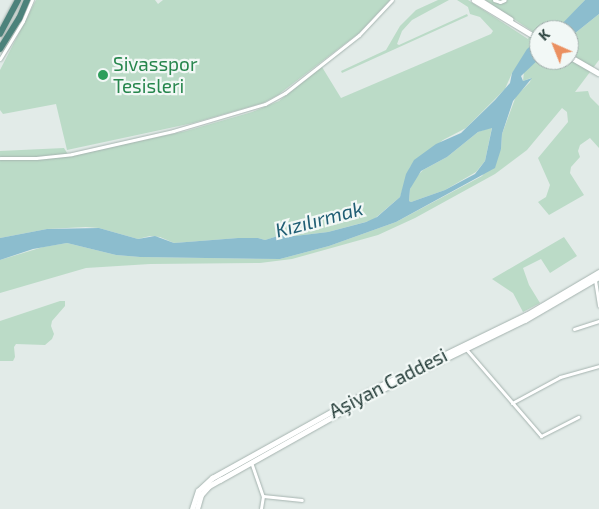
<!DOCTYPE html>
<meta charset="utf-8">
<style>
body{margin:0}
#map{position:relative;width:599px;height:509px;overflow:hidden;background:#e2ebe8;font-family:"Exo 2",sans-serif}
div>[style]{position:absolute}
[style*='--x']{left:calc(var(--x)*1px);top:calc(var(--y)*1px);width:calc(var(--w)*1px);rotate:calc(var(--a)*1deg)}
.green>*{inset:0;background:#bbdbc7}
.water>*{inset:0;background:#8cbdce}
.roads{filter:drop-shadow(0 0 1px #a5b3af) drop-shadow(0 0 1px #a5b3af)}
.minor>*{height:3px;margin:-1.5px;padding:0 1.5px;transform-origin:1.5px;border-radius:1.5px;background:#fff}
.tertiary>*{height:4.5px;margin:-2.25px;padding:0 2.25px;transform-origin:2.25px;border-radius:2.25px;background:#fff}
.trunk>*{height:5.5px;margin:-2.75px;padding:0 2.75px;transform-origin:2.75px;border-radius:2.75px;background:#4c827b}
.dots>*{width:14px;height:14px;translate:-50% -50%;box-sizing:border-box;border:2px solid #f2f8f6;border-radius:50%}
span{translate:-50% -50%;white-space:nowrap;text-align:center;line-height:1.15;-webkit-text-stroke:4.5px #f2f8f6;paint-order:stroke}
.leisure-label{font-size:19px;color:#27864d}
.left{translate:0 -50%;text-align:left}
.street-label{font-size:19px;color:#233b37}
.water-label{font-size:20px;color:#205e74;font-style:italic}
.north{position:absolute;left:529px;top:20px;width:50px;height:50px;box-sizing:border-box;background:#f2f8f6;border:1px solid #9facaa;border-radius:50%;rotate:316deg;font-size:14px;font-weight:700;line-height:20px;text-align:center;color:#233b37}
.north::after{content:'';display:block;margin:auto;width:18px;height:22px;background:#eb9060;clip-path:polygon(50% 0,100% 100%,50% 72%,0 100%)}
</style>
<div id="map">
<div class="green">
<i style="clip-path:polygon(36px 0,155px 0,158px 4px,163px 0,390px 0,359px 33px,278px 95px,263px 103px,193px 123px,67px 150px,56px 104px,3px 114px,0 110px,0 70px)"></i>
<i style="clip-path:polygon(438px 0,449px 0,412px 20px,402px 31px,397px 44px,399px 45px,467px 14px,468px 16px,342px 73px,341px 71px,386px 50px,400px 26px,416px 10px)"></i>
<i style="clip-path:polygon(457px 0,468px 0,528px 39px,532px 31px,485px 0,585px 0,559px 28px,539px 30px,539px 39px,512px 73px,505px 89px,466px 128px,443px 140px,410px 167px,400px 197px,373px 220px,328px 232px,295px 236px,281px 235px,265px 240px,258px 238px,238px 238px,174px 243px,160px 237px,150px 236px,138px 239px,99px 228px,86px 227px,47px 229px,0 238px,0 151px,64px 148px,69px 156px,186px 131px,252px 112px,279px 101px,322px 67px,341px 98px,491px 34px,493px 31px,480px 17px,470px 14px,468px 7px)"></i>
<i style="clip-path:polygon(599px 14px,599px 60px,575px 92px,588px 91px,590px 97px,599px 106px,599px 148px,590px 138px,580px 145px,578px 151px,580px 157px,571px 167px,570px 173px,584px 195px,549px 215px,538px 202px,546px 197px,550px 185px,538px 158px,568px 122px,567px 112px,562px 108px,527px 150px,495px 174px,415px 218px,378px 235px,292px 259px,260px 263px,150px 264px,86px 268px,0 293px,0 260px,43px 247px,67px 243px,116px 255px,140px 257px,280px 259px,329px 246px,396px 222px,482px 176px,501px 149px,502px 134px,516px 96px,530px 82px,531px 78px,523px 81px,524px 72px,539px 59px,569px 60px,569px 38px)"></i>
<i style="clip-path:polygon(492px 127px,485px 161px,476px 172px,445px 190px,411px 202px,409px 201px,410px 189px,414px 179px,423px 170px,447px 157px,478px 132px)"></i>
<i style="clip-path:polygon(564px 237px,577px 256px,550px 273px,541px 259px,523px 268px,529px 285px,540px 303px,523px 312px,513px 293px,492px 279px)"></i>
<i style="clip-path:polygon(60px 301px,65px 301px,65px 306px,52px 321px,51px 326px,54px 334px,52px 339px,45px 345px,16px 344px,14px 347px,15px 357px,13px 361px,0 361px,0 321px)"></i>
</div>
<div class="water">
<i style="clip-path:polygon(585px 0,599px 0,599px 14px,569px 38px,569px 30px,556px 30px)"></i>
<i style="clip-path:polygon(evenodd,539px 39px,539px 59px,521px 76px,523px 81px,532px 78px,513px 101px,502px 134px,501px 149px,495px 168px,396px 222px,329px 246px,280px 259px,140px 257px,116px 255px,67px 243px,33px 249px,0 260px,0 238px,47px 229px,99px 228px,138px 239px,155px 236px,174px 243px,238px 238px,258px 238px,265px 240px,281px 235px,295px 236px,328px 232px,366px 222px,377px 217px,400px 197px,406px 174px,414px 160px,436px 144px,461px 133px,495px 100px,510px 83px,512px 73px,527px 49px,539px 39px,492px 128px,485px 161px,475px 174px,445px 190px,411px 202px,409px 201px,410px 189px,421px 171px,447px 157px,478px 132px,492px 128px)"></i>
</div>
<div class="roads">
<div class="minor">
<i style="--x:494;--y:0;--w:6;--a:18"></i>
<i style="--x:500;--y:2;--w:5;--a:-22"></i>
<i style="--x:0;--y:59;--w:44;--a:-58.8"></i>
<i style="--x:23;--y:21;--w:23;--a:-67"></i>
<i style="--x:0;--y:158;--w:36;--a:0"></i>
<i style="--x:36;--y:158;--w:36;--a:-6"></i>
<i style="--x:72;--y:154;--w:104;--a:-12.8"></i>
<i style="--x:173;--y:131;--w:96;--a:-16.4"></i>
<i style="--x:265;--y:104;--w:23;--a:-29"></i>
<i style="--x:285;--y:93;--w:94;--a:-38.1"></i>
<i style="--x:359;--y:35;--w:48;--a:-46.7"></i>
<i style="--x:595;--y:280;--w:26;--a:81"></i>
<i style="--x:574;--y:329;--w:26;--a:-18"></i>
<i style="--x:466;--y:349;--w:115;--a:49.2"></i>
<i style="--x:541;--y:436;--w:42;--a:-27.2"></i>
<i style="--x:512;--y:403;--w:55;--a:-28.4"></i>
<i style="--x:560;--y:377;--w:41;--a:-15.8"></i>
<i style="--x:251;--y:462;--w:36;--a:71"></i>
<i style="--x:263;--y:496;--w:13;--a:99"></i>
<i style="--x:263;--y:496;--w:39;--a:6"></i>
</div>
<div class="tertiary">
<i style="--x:474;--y:0;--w:76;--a:31"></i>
<i style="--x:480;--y:0;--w:36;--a:32"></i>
<i style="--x:569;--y:56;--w:34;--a:30"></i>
<i style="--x:192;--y:509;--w:19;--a:-72"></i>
<i style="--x:198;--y:491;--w:19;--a:-43"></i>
<i style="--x:212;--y:478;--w:171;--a:-29.1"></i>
<i style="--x:361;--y:395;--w:183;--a:-25.9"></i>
<i style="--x:526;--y:315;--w:85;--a:-30.5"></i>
<i style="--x:197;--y:509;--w:15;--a:-74"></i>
<i style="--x:201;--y:495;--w:12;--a:-48"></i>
<i style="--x:209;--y:486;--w:13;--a:-29"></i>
<i style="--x:220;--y:480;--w:178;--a:-29.3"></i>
<i style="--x:375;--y:393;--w:167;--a:-26"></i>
<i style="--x:525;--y:320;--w:86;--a:-30.2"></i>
</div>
<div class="trunk">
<i style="--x:0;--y:34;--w:38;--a:-62"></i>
<i style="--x:0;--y:49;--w:36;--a:-58"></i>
<i style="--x:19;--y:19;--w:21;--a:-67"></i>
</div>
</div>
<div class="dots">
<i style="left:103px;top:75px;background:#2e9e5b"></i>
</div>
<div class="leisure-label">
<span class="left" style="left:113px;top:75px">Sivasspor<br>Tesisleri</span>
</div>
<div class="street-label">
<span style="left:388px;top:383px;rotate:-27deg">Aşiyan Caddesi</span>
</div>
<div class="water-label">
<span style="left:319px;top:219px;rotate:-15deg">Kızılırmak</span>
</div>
<div class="north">K</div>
</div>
